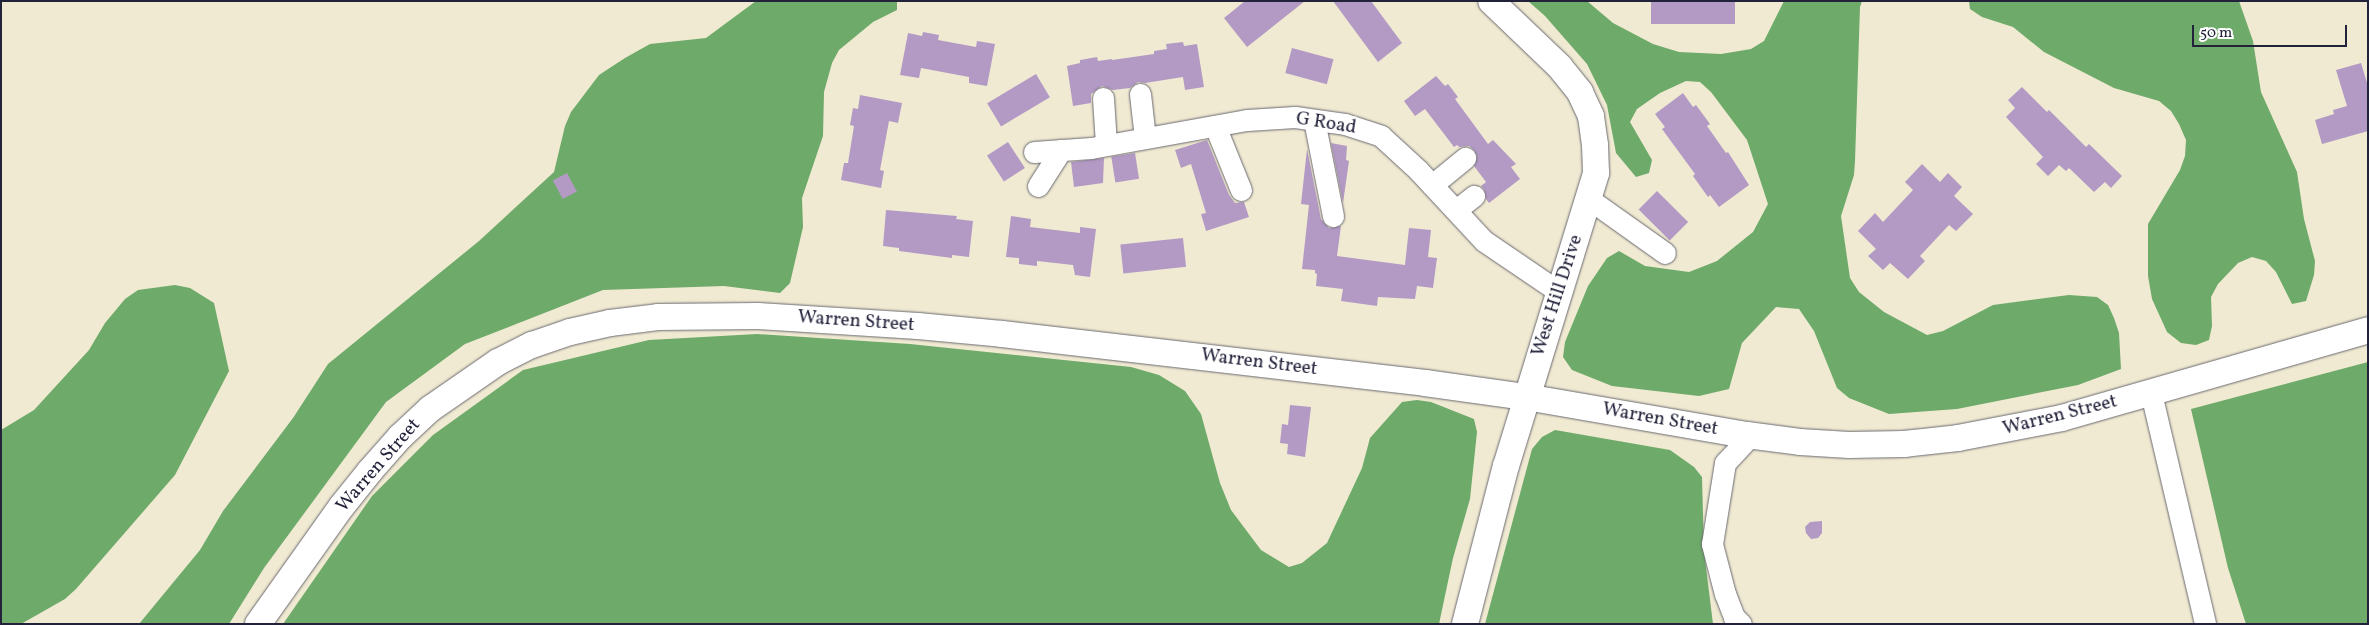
<!DOCTYPE html>
<style>
body{margin:0}
#map{position:relative;width:2369px;height:625px;overflow:hidden;background:#f0ead2;font-family:Vollkorn,serif}
div>[style]{position:absolute}
[style*='--x']{left:calc(var(--x)*1px);top:calc(var(--y)*1px);width:calc(var(--w)*1px);rotate:calc(var(--a)*1deg)}
.forest>*{inset:0;background:#6eaa6a}
.building>*{inset:0;background:#b39ac5;transform-origin:0 0}
.roads{filter:drop-shadow(0 0 1px #6a6870) drop-shadow(0 0 1px #6a6870)}
.minor>*{height:21px;margin:-10.5px;padding:0 10.5px;transform-origin:10.5px;border-radius:10.5px;background:#fff}
.tertiary>*{height:26px;margin:-13px;padding:0 13px;transform-origin:13px;border-radius:13px;background:#fff}
span{translate:-50% -50%;white-space:nowrap;text-align:center;line-height:1.15;-webkit-text-stroke:4.5px #fff;paint-order:stroke}
.street-label{font-size:19px;color:#22223b}
.frame{position:absolute;inset:0;border:2px solid #22223b;pointer-events:none}
.scale{position:absolute;left:2192px;top:25px;width:155px;height:22px;box-sizing:border-box;border:2px solid #22223b;border-top:0;padding-left:6px;font-size:15px;line-height:18px;white-space:nowrap;color:#22223b;-webkit-text-stroke:4px #fff;paint-order:stroke}
</style>
<div id="map">
<div class="forest">
<i style="clip-path:polygon(756px 1px,897px 1px,897px 10px,873px 22px,839px 50px,832px 63px,824px 92px,823px 136px,802px 198px,803px 227px,790px 283px,780px 293px,724px 286px,603px 290px,465px 344px,386px 402px,264px 568px,229px 624px,139px 624px,200px 550px,223px 511px,293px 418px,328px 364px,479px 241px,554px 172px,565px 126px,571px 112px,599px 75px,625px 58px,650px 44px,706px 38px)"></i>
<i style="clip-path:polygon(1528px 1px,1587px 1px,1613px 23px,1653px 44px,1679px 52px,1721px 54px,1751px 49px,1764px 41px,1784px 1px,1862px 1px,1860px 7px,1855px 161px,1854px 175px,1841px 216px,1850px 278px,1859px 292px,1884px 312px,1927px 335px,1943px 331px,1993px 305px,2069px 295px,2097px 297px,2108px 305px,2114px 318px,2119px 333px,2121px 369px,2078px 385px,1957px 409px,1889px 414px,1849px 398px,1837px 388px,1814px 331px,1799px 309px,1776px 307px,1742px 343px,1729px 389px,1699px 396px,1612px 386px,1572px 370px,1563px 357px,1565px 342px,1588px 286px,1607px 258px,1619px 251px,1645px 266px,1689px 272px,1717px 261px,1753px 232px,1768px 204px,1747px 140px,1711px 92px,1700px 82px,1686px 81px,1660px 93px,1637px 109px,1630px 122px,1652px 160px,1649px 173px,1636px 177px,1616px 153px,1607px 105px,1587px 64px,1545px 16px)"></i>
<i style="clip-path:polygon(1969px 1px,2239px 1px,2253px 41px,2261px 92px,2297px 172px,2304px 219px,2315px 261px,2314px 275px,2306px 301px,2292px 304px,2276px 272px,2266px 261px,2252px 257px,2238px 263px,2218px 284px,2211px 297px,2212px 326px,2209px 340px,2196px 345px,2181px 343px,2167px 332px,2152px 299px,2148px 276px,2148px 224px,2180px 170px,2185px 156px,2186px 140px,2179px 124px,2171px 111px,2159px 101px,2114px 88px,2044px 52px,2013px 27px,1982px 17px,1970px 9px)"></i>
<i style="clip-path:polygon(175px 285px,190px 288px,214px 303px,229px 371px,175px 475px,76px 589px,65px 599px,21px 624px,1px 624px,1px 430px,34px 410px,89px 350px,105px 323px,125px 299px,138px 290px)"></i>
<i style="clip-path:polygon(757px 334px,910px 344px,1131px 367px,1159px 375px,1185px 391px,1201px 414px,1220px 483px,1231px 510px,1261px 550px,1289px 567px,1302px 563px,1327px 543px,1362px 468px,1370px 438px,1402px 402px,1417px 400px,1431px 402px,1474px 419px,1477px 432px,1470px 499px,1453px 558px,1439px 624px,283px 624px,372px 496px,433px 435px,523px 370px,649px 340px)"></i>
<i style="clip-path:polygon(2368px 362px,2368px 624px,2246px 624px,2228px 568px,2191px 409px)"></i>
<i style="clip-path:polygon(1555px 430px,1670px 450px,1694px 467px,1702px 477px,1704px 551px,1713px 624px,1485px 624px,1532px 449px,1542px 437px)"></i>
</div>
<div class="building">
<i style="clip-path:polygon(1245px 1px,1305px 1px,1247px 47px,1224px 18px)"></i>
<i style="clip-path:polygon(1333px 1px,1371px 1px,1402px 43px,1378px 62px)"></i>
<i style="left:1651px;top:1px;width:84px;height:23px"></i>
<i style="clip-path:polygon(923px 32px,939px 35px,938px 40px,976px 47px,977px 41px,995px 44px,987px 86px,969px 83px,969px 77px,921px 68px,919px 78px,900px 75px,908px 33px,922px 36px)"></i>
<i style="clip-path:polygon(1183px 42px,1184px 46px,1197px 44px,1204px 87px,1185px 90px,1183px 77px,1145px 83px,1138px 82px,1130px 88px,1113px 90px,1102px 86px,1091px 94px,1091px 103px,1073px 106px,1067px 66px,1080px 63px,1080px 60px,1097px 57px,1098px 61px,1112px 59px,1112px 60px,1154px 54px,1154px 51px,1167px 49px,1166px 44px)"></i>
<i style="left:1292px;top:48px;width:43px;height:26px;rotate:15deg"></i>
<i style="clip-path:polygon(2361px 63px,2368px 86px,2368px 131px,2322px 144px,2315px 120px,2334px 114px,2333px 110px,2347px 106px,2336px 70px)"></i>
<i style="left:1036px;top:74px;width:27px;height:57px;rotate:59deg"></i>
<i style="clip-path:polygon(1436px 76px,1445px 86px,1448px 84px,1458px 97px,1455px 99px,1488px 144px,1493px 140px,1516px 164px,1511px 167px,1520px 179px,1489px 203px,1486px 199px,1484px 189px,1481px 186px,1486px 182px,1474px 166px,1477px 156px,1474px 150px,1469px 146px,1459px 147px,1457px 145px,1454px 147px,1425px 109px,1415px 116px,1404px 101px)"></i>
<i style="clip-path:polygon(2022px 87px,2047px 112px,2049px 110px,2086px 147px,2089px 144px,2122px 176px,2111px 188px,2105px 182px,2094px 192px,2069px 168px,2066px 171px,2059px 165px,2048px 176px,2036px 164px,2043px 157px,2006px 117px,2015px 108px,2008px 100px)"></i>
<i style="clip-path:polygon(1683px 93px,1693px 107px,1696px 105px,1710px 124px,1707px 126px,1726px 153px,1728px 152px,1749px 185px,1719px 207px,1710px 195px,1708px 197px,1693px 176px,1695px 174px,1662px 129px,1665px 127px,1655px 114px)"></i>
<i style="clip-path:polygon(860px 95px,902px 103px,898px 123px,889px 121px,880px 170px,884px 171px,881px 188px,841px 180px,844px 163px,848px 163px,854px 126px,850px 125px,853px 108px,858px 109px)"></i>
<i style="clip-path:polygon(1207px 140px,1229px 195px,1235px 203px,1244px 202px,1249px 217px,1206px 231px,1201px 214px,1206px 213px,1191px 164px,1181px 168px,1175px 150px)"></i>
<i style="left:1008px;top:142px;width:31px;height:25px;rotate:57deg"></i>
<i style="clip-path:polygon(1331px 143px,1347px 146px,1346px 160px,1349px 161px,1343px 203px)"></i>
<i style="clip-path:polygon(1307px 149px,1321px 219px,1329px 228px,1341px 226px,1337px 256px,1405px 265px,1409px 228px,1431px 230px,1428px 257px,1437px 258px,1433px 288px,1417px 286px,1415px 299px,1378px 297px,1377px 306px,1341px 301px,1343px 289px,1316px 286px,1317px 274px,1315px 273px,1315px 270px,1302px 269px,1309px 205px,1301px 204px)"></i>
<i style="left:1135px;top:153px;width:26px;height:24px;rotate:81deg"></i>
<i style="clip-path:polygon(1104px 158px,1103px 183px,1074px 187px,1071px 162px)"></i>
<i style="clip-path:polygon(1922px 164px,1940px 182px,1948px 173px,1962px 187px,1954px 196px,1973px 214px,1956px 231px,1949px 225px,1920px 256px,1925px 261px,1908px 279px,1890px 263px,1883px 270px,1868px 256px,1876px 249px,1858px 231px,1875px 213px,1883px 222px,1913px 190px,1905px 182px)"></i>
<i style="left:567px;top:173px;width:21px;height:16px;rotate:62deg"></i>
<i style="left:1657px;top:191px;width:44px;height:26px;rotate:45deg"></i>
<i style="clip-path:polygon(886px 210px,957px 216px,956px 219px,973px 221px,969px 257px,952px 255px,952px 258px,899px 251px,899px 248px,883px 246px)"></i>
<i style="clip-path:polygon(1011px 216px,1031px 219px,1030px 227px,1080px 233px,1080px 227px,1096px 229px,1090px 277px,1075px 275px,1073px 265px,1037px 261px,1037px 266px,1019px 264px,1019px 258px,1006px 257px)"></i>
<i style="left:1183px;top:238px;width:29px;height:63px;rotate:84deg"></i>
<i style="clip-path:polygon(1290px 405px,1311px 407px,1305px 457px,1287px 454px,1288px 444px,1280px 443px,1282px 424px,1288px 425px)"></i>
<i style="clip-path:polygon(1822px 521px,1822px 533px,1818px 538px,1811px 539px,1806px 533px,1805px 527px,1810px 522px)"></i>
</div>
<div class="roads">
<div class="minor">
<i style="--x:1140;--y:94;--w:44;--a:83.5"></i>
<i style="--x:1103;--y:98;--w:47;--a:86.3"></i>
<i style="--x:1314;--y:120;--w:98;--a:78.8"></i>
<i style="--x:1215;--y:126;--w:69;--a:67.9"></i>
<i style="--x:1034;--y:152;--w:57;--a:-4"></i>
<i style="--x:1091;--y:148;--w:158;--a:-10.2"></i>
<i style="--x:1247;--y:120;--w:48;--a:-3.6"></i>
<i style="--x:1295;--y:117;--w:50;--a:8"></i>
<i style="--x:1345;--y:124;--w:38;--a:18"></i>
<i style="--x:1381;--y:136;--w:50;--a:42.6"></i>
<i style="--x:1418;--y:170;--w:97;--a:47.1"></i>
<i style="--x:1484;--y:241;--w:91;--a:34.2"></i>
<i style="--x:1432;--y:185;--w:43;--a:-39.3"></i>
<i style="--x:1038;--y:186;--w:43;--a:-57.4"></i>
<i style="--x:1589;--y:199;--w:93;--a:35.4"></i>
<i style="--x:1456;--y:210;--w:23;--a:-38"></i>
<i style="--x:2151;--y:393;--w:237;--a:76.8"></i>
<i style="--x:1741;--y:624;--w:10;--a:-135"></i>
<i style="--x:1734;--y:617;--w:25;--a:-111"></i>
<i style="--x:1725;--y:594;--w:52;--a:-104.6"></i>
<i style="--x:1712;--y:544;--w:82;--a:-80.9"></i>
<i style="--x:1725;--y:463;--w:38;--a:-47"></i>
</div>
<div class="tertiary">
<i style="--x:258;--y:624;--w:145;--a:-54.6"></i>
<i style="--x:342;--y:506;--w:45;--a:-51.3"></i>
<i style="--x:370;--y:471;--w:45;--a:-48.6"></i>
<i style="--x:400;--y:437;--w:41;--a:-43"></i>
<i style="--x:430;--y:409;--w:83;--a:-34.7"></i>
<i style="--x:498;--y:362;--w:38;--a:-27"></i>
<i style="--x:532;--y:345;--w:40;--a:-18.9"></i>
<i style="--x:570;--y:332;--w:41;--a:-12.7"></i>
<i style="--x:610;--y:323;--w:48;--a:-7.1"></i>
<i style="--x:658;--y:317;--w:100;--a:-0.6"></i>
<i style="--x:758;--y:316;--w:160;--a:3.6"></i>
<i style="--x:918;--y:326;--w:84;--a:5.4"></i>
<i style="--x:1002;--y:334;--w:426;--a:6.6"></i>
<i style="--x:1425;--y:383;--w:102;--a:7.9"></i>
<i style="--x:1526;--y:397;--w:224;--a:9.8"></i>
<i style="--x:1747;--y:435;--w:53;--a:7.5"></i>
<i style="--x:1800;--y:442;--w:49;--a:3.5"></i>
<i style="--x:1849;--y:445;--w:55;--a:-1"></i>
<i style="--x:1904;--y:444;--w:54;--a:-6.3"></i>
<i style="--x:1958;--y:438;--w:106;--a:-10.9"></i>
<i style="--x:2062;--y:418;--w:318;--a:-16"></i>
<i style="--x:1465;--y:624;--w:163;--a:-75.5"></i>
<i style="--x:1506;--y:466;--w:307;--a:-72.9"></i>
<i style="--x:1596;--y:173;--w:28;--a:-92"></i>
<i style="--x:1595;--y:145;--w:29;--a:-98"></i>
<i style="--x:1591;--y:116;--w:26;--a:-115"></i>
<i style="--x:1580;--y:92;--w:32;--a:-129"></i>
<i style="--x:1560;--y:67;--w:95;--a:-136.3"></i>
</div>
</div>
<div class="street-label">
<span style="left:1326px;top:124px;rotate:9deg">G Road</span>
<span style="left:1558px;top:296px;rotate:-72deg">West Hill Drive</span>
<span style="left:856px;top:322px;rotate:4deg">Warren Street</span>
<span style="left:1259px;top:363px;rotate:7deg">Warren Street</span>
<span style="left:2060px;top:416px;rotate:-14deg">Warren Street</span>
<span style="left:1660px;top:420px;rotate:10deg">Warren Street</span>
<span style="left:379px;top:466px;rotate:-49deg">Warren Street</span>
</div>
<div class="frame"></div>
<div class="scale">50 m</div>
</div>
